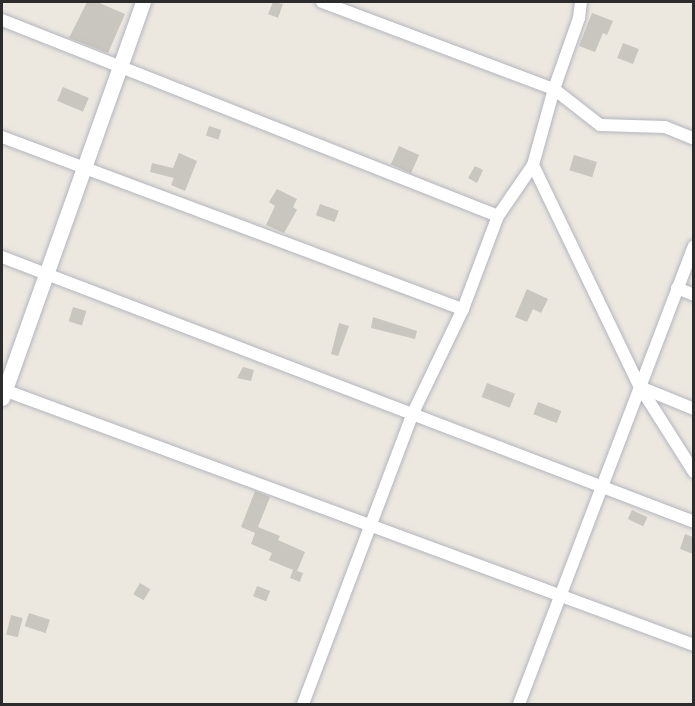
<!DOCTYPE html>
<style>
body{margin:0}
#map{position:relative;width:695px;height:706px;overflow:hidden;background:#ece8e0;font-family:Montserrat,sans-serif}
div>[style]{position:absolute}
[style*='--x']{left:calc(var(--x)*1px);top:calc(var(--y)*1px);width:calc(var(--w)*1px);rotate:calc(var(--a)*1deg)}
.building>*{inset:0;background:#c8c6be;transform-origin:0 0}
.roads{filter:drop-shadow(0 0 2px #b3b5be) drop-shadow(0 0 2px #b3b5be)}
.minor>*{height:12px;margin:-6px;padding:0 6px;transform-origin:6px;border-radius:6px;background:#fff}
.tertiary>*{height:15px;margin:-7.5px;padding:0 7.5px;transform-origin:7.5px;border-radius:7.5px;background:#fff}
span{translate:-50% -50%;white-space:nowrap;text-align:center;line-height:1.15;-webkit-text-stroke:4.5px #fff;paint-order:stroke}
.frame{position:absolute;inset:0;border:3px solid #2c2c2c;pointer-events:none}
</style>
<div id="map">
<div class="building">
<i style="clip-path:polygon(87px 2px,97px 2px,125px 14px,108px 53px,69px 38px)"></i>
<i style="clip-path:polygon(273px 2px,283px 4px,278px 18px,268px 14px)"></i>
<i style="clip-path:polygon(592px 13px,613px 21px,607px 35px,603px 33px,595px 52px,579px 46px)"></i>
<i style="left:623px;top:43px;width:17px;height:16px;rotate:21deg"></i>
<i style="left:63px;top:87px;width:28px;height:15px;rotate:23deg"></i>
<i style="left:209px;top:126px;width:13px;height:10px;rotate:18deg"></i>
<i style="left:399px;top:146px;width:22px;height:20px;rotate:24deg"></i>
<i style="clip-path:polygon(179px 153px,197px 161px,185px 191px,171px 185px,174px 178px,150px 172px,152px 163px,173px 168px)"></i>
<i style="left:574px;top:155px;width:24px;height:16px;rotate:17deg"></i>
<i style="clip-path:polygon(475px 166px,483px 170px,477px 183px,468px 178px)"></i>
<i style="clip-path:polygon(277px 189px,297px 199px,293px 207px,297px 210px,284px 233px,266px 225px,275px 206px,269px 202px)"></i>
<i style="left:320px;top:204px;width:20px;height:12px;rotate:20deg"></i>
<i style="clip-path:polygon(527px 289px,548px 299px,541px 313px,533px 309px,527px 322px,515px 317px)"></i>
<i style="left:73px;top:307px;width:14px;height:15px;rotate:17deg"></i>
<i style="clip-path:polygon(373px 317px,417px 331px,415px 339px,371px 328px)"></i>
<i style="clip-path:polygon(339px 323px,349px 326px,338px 356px,331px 354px)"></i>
<i style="clip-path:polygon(243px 367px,254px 370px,251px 381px,237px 378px)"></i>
<i style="left:487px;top:383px;width:30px;height:15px;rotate:21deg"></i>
<i style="left:538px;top:402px;width:25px;height:13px;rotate:21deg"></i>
<i style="clip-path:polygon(255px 491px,270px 497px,258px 527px,280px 536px,278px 540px,305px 552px,297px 571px,303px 573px,300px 582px,290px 578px,293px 570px,269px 560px,272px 553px,251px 544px,255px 533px,241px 527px)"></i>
<i style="left:632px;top:510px;width:17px;height:10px;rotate:25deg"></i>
<i style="clip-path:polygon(685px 534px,693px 537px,693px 554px,680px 549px)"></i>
<i style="left:140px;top:583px;width:12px;height:13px;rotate:31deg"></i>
<i style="left:257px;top:586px;width:14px;height:11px;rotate:21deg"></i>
<i style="left:29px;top:613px;width:22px;height:14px;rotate:18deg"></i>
<i style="left:11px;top:615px;width:12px;height:20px;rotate:14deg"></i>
</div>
<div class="roads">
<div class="minor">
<i style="--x:322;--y:2;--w:248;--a:20.6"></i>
<i style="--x:554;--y:89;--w:58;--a:38"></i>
<i style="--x:600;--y:125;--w:65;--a:1.8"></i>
<i style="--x:665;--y:127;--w:31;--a:22"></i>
<i style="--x:2;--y:20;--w:533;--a:21.56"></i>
<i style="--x:2;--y:137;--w:492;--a:20.5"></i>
<i style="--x:533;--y:165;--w:246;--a:64.3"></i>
<i style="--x:640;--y:387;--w:101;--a:57.6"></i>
<i style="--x:2;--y:257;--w:741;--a:20.95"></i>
<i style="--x:677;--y:288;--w:18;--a:22"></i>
<i style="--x:640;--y:387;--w:58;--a:22.2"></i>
<i style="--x:4;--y:390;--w:736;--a:20.28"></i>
<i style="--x:303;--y:704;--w:309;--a:-69.3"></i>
<i style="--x:412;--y:415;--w:118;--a:-64.3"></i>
<i style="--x:463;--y:309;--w:99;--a:-69.4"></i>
<i style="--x:498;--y:216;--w:62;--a:-55.5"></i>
<i style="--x:533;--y:165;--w:79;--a:-74.6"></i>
<i style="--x:554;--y:89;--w:75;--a:-70.6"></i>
<i style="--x:579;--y:18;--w:16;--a:-83"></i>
<i style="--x:519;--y:704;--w:490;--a:-69.1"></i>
</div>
<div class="tertiary">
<i style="--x:2;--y:398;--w:420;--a:-70.4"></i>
</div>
</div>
<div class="frame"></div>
</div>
